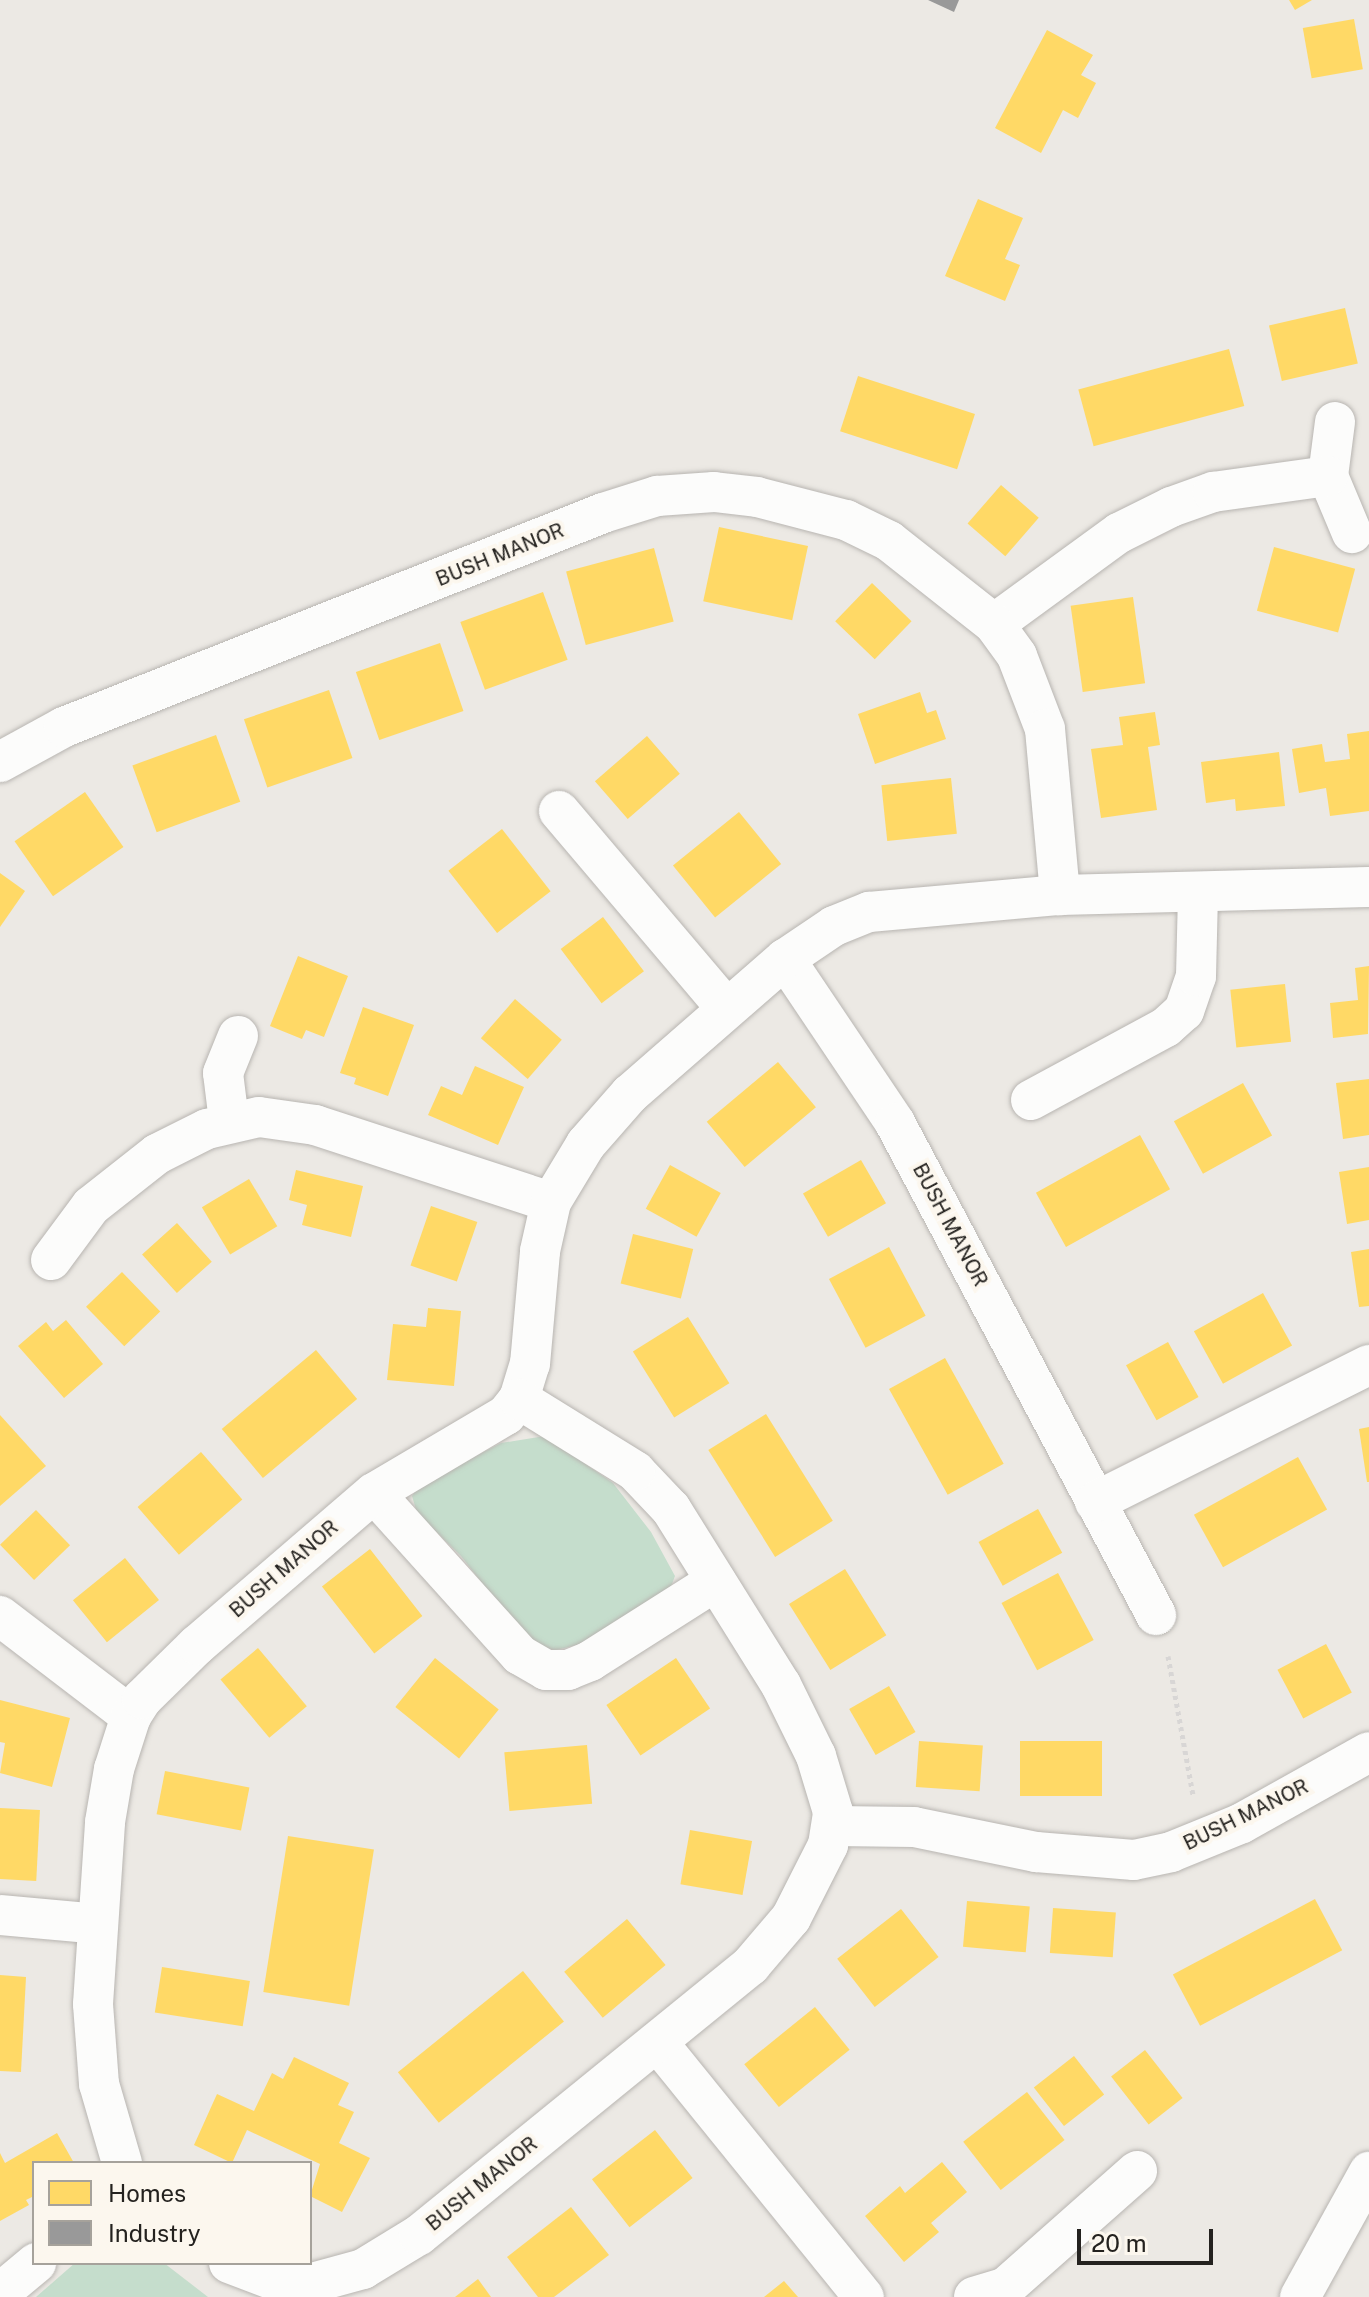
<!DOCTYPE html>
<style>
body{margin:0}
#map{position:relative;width:1369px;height:2297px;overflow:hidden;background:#ece9e4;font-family:"Public Sans",sans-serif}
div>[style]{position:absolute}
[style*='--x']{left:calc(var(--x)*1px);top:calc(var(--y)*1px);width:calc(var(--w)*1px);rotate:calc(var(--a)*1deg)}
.green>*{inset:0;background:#c5ddcc}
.homes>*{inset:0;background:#ffd966;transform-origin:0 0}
.industry>*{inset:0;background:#999}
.path>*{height:5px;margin-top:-2.5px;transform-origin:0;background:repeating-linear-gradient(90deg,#d8d6d5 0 4px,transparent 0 8px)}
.roads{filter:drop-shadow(0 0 2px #b8b5b1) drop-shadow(0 0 2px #b8b5b1)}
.minor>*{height:40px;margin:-20px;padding:0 20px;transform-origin:20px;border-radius:20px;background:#fcfcfb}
span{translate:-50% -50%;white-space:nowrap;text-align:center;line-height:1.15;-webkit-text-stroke:8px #fcf7ee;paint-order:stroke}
.street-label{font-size:20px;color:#24221f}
.legend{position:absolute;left:32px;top:2161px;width:280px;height:104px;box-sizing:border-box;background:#fcf7ee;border:2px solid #a6a29b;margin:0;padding:10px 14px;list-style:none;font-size:24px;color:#24221f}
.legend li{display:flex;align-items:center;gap:16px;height:40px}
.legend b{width:40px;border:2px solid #a6a29b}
.scale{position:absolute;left:1077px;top:2229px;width:136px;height:36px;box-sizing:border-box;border:4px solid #24221f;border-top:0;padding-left:10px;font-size:24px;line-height:28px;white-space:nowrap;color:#24221f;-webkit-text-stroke:6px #fcf7ee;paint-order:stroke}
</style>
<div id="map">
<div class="green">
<i style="clip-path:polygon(545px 1436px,613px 1483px,651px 1532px,675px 1576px,670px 1589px,581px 1644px,556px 1650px,539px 1649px,521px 1633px,461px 1556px,417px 1513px,412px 1496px,420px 1485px,501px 1443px)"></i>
<i style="clip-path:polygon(75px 2263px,164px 2263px,208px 2297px,36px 2297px)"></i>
</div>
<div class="homes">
<i style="clip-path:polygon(1289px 0,1312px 0,1295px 10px)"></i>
<i style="left:1354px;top:19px;width:51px;height:52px;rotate:80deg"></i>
<i style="clip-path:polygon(1047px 30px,1093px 55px,1081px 75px,1096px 83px,1078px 118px,1063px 110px,1041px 153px,995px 128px)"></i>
<i style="clip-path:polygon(978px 199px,1023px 218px,1005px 259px,1020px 265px,1005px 301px,945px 276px)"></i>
<i style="left:1345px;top:308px;width:57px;height:78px;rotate:77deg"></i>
<i style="left:1229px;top:349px;width:59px;height:156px;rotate:75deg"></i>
<i style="left:858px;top:376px;width:123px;height:58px;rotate:18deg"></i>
<i style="left:1001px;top:485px;width:50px;height:51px;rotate:41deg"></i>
<i style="left:719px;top:527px;width:91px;height:76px;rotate:12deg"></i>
<i style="left:1274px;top:547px;width:84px;height:66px;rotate:15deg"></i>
<i style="left:654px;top:548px;width:76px;height:91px;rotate:75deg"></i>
<i style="left:872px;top:583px;width:55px;height:53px;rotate:44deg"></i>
<i style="left:543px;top:592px;width:72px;height:88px;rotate:70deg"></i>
<i style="left:1133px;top:597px;width:87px;height:63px;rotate:82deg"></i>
<i style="left:440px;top:643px;width:72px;height:89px;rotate:71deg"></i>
<i style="left:329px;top:690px;width:72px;height:90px;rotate:71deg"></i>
<i style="clip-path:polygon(920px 692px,927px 713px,936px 710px,946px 739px,875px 764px,858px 714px)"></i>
<i style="clip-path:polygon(1155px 712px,1160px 745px,1148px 747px,1157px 810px,1101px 818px,1091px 749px,1123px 745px,1119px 717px)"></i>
<i style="clip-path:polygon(1369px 731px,1369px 811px,1330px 816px,1326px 788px,1299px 793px,1292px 749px,1322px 744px,1325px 762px,1350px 759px,1347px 734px)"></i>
<i style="left:216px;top:735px;width:71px;height:89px;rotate:70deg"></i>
<i style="left:647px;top:736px;width:50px;height:69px;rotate:49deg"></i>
<i style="clip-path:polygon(1279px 752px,1285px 806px,1236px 811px,1235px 799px,1206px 803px,1201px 762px)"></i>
<i style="left:951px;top:778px;width:56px;height:70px;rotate:84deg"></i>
<i style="left:85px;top:792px;width:67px;height:86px;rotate:55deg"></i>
<i style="left:739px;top:812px;width:67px;height:85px;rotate:51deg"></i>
<i style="left:502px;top:829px;width:79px;height:68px;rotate:52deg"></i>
<i style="clip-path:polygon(0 873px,25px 891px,0 927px)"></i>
<i style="left:603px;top:917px;width:68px;height:53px;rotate:53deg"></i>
<i style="clip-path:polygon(298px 956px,348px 976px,324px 1037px,306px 1030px,302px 1039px,270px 1026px)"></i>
<i style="clip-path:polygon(1369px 966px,1368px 1034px,1333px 1038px,1330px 1003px,1358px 1000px,1355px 968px)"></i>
<i style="left:1285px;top:984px;width:58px;height:55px;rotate:84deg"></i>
<i style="left:515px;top:999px;width:62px;height:52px;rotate:41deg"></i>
<i style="clip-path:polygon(363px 1007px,414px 1025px,388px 1096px,354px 1084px,356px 1078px,340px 1073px)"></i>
<i style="left:778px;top:1062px;width:59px;height:93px;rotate:50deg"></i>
<i style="clip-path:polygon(475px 1066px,524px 1087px,498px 1145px,428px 1115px,441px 1086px,462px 1095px)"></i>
<i style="clip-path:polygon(1369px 1079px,1369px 1135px,1343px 1139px,1336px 1083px)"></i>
<i style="left:1243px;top:1083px;width:60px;height:79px;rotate:61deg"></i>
<i style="left:1140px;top:1135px;width:62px;height:119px;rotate:61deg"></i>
<i style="left:861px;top:1160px;width:50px;height:67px;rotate:60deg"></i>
<i style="left:670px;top:1165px;width:58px;height:50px;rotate:29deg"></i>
<i style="clip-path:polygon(1369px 1167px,1369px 1220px,1347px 1224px,1339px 1172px)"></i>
<i style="clip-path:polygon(296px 1170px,363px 1186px,351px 1237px,302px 1225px,307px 1205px,289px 1200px)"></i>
<i style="left:249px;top:1179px;width:55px;height:55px;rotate:59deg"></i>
<i style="left:431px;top:1206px;width:49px;height:63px;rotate:19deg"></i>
<i style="left:177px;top:1223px;width:52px;height:47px;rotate:48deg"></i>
<i style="left:633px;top:1234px;width:62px;height:51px;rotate:14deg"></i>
<i style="left:889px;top:1247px;width:78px;height:68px;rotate:62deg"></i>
<i style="clip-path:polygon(1369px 1249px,1369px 1306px,1359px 1307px,1351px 1252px)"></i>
<i style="left:122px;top:1272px;width:55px;height:50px;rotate:46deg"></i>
<i style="left:1263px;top:1293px;width:60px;height:79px;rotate:61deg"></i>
<i style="clip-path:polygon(428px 1308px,461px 1311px,454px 1386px,387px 1380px,393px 1324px,426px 1327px)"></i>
<i style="left:688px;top:1317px;width:78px;height:65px;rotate:58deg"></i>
<i style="clip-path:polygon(66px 1320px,103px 1364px,64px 1398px,18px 1346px,46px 1322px,53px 1331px)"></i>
<i style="left:1168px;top:1342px;width:63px;height:48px;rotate:61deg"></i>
<i style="left:316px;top:1350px;width:64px;height:123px;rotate:50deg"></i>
<i style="left:945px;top:1358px;width:121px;height:64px;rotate:61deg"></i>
<i style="left:766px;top:1414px;width:126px;height:68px;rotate:58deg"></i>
<i style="clip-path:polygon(0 1415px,46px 1466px,0 1506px)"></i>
<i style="clip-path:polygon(1369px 1427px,1369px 1482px,1367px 1482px,1359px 1429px)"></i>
<i style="left:201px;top:1452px;width:63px;height:84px;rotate:49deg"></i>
<i style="left:1298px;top:1457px;width:60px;height:119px;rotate:61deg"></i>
<i style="left:1038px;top:1509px;width:50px;height:68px;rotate:61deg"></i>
<i style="left:36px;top:1510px;width:49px;height:50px;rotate:46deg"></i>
<i style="left:370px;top:1549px;width:85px;height:61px;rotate:52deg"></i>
<i style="left:125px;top:1558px;width:54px;height:67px;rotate:51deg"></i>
<i style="left:845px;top:1569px;width:78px;height:66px;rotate:58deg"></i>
<i style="left:1058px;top:1573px;width:76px;height:64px;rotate:62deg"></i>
<i style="left:1326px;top:1644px;width:55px;height:55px;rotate:62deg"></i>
<i style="left:258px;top:1648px;width:76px;height:49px;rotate:50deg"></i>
<i style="left:435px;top:1658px;width:82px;height:63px;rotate:39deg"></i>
<i style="left:676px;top:1658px;width:61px;height:84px;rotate:56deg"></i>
<i style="left:889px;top:1686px;width:53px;height:46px;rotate:60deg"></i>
<i style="clip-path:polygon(0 1700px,70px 1718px,52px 1787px,0 1773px,5px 1743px,0 1742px)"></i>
<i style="left:919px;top:1741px;width:64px;height:46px;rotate:4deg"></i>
<i style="left:1020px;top:1741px;width:82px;height:55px"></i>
<i style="left:587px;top:1745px;width:59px;height:83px;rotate:85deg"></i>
<i style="left:165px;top:1771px;width:86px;height:44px;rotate:11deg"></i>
<i style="left:0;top:1808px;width:40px;height:71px;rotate:3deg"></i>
<i style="left:690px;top:1830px;width:63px;height:55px;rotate:10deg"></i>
<i style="left:288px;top:1836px;width:87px;height:158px;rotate:9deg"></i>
<i style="left:1315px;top:1899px;width:58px;height:161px;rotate:62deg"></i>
<i style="left:967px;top:1901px;width:63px;height:46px;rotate:5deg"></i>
<i style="left:1053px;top:1908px;width:63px;height:45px;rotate:4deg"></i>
<i style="left:901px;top:1909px;width:61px;height:81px;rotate:52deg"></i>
<i style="left:627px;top:1919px;width:60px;height:82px;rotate:50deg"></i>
<i style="left:162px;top:1967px;width:89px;height:46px;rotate:9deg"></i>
<i style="left:523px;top:1971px;width:65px;height:161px;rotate:51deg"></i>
<i style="clip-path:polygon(0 1975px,26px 1977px,21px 2072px,0 2071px)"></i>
<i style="left:815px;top:2007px;width:55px;height:91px;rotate:51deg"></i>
<i style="left:1145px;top:2050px;width:61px;height:43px;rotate:52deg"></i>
<i style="left:1074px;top:2056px;width:49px;height:51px;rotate:52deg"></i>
<i style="clip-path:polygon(294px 2057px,349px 2083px,338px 2105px,354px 2112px,339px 2143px,370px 2158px,342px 2212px,310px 2196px,320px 2164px,247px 2130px,232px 2163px,194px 2145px,217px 2094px,254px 2111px,272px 2073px,283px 2079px)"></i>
<i style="left:1027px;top:2092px;width:61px;height:81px;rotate:52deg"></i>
<i style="left:655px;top:2130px;width:61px;height:80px;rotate:52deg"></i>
<i style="clip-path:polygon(57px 2133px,74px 2163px,34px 2163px,34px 2196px,26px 2200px,29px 2205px,0 2221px,0 2153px,5px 2163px)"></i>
<i style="clip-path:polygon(942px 2162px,967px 2192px,931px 2223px,939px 2232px,904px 2262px,865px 2216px,900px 2186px,905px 2193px)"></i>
<i style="clip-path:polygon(571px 2207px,609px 2255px,554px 2297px,538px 2297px,507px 2257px)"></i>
<i style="clip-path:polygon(478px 2279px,491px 2297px,455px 2297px)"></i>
<i style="clip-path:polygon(784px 2281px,798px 2297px,764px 2297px)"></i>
</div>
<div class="industry">
<i style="clip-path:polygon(928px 0,959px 0,954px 12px)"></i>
</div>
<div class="path">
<i style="--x:1168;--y:1656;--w:141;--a:79.8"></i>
</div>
<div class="roads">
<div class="minor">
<i style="--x:1335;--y:422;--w:54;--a:97.4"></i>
<i style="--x:1328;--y:476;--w:62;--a:67.2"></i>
<i style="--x:994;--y:624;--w:155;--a:-36.1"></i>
<i style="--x:1119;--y:533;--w:58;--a:-26.6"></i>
<i style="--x:1171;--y:507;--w:45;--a:-19.7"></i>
<i style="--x:1213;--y:492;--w:116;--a:-7.9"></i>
<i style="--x:0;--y:762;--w:73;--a:-28.7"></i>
<i style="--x:64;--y:727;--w:580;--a:-21.65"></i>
<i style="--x:603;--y:513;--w:57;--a:-17.5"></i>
<i style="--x:657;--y:496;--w:57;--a:-4"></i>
<i style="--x:714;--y:492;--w:43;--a:6.6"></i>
<i style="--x:757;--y:497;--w:92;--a:14.5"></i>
<i style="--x:846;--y:520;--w:48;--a:26"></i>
<i style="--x:889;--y:541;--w:134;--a:38.3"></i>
<i style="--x:994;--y:624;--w:39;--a:54"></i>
<i style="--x:1017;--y:656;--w:78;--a:69"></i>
<i style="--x:1045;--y:729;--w:167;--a:84.8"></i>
<i style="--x:559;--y:811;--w:258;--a:49.7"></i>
<i style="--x:785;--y:959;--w:197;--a:56.1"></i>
<i style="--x:895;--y:1123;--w:557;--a:62.05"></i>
<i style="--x:1031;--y:1100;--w:153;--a:-28.4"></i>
<i style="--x:1166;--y:1027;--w:24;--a:-42"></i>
<i style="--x:1184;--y:1011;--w:37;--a:-71"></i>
<i style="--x:1196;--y:976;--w:82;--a:-88.6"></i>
<i style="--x:229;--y:1121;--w:48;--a:-97.1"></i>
<i style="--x:223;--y:1073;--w:40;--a:-68"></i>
<i style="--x:51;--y:1260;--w:67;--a:-53.5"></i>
<i style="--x:91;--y:1206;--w:84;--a:-38.2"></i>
<i style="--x:157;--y:1154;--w:56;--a:-26.6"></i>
<i style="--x:207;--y:1129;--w:53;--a:-13"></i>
<i style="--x:259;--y:1117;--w:57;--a:8.1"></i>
<i style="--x:315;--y:1125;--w:248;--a:18.1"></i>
<i style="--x:374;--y:1493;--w:218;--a:48"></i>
<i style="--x:520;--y:1655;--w:30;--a:30"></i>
<i style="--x:546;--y:1670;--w:22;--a:0"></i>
<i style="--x:568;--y:1670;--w:24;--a:-22"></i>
<i style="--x:590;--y:1661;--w:149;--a:-32.4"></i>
<i style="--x:1095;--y:1502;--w:306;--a:-26.6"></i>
<i style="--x:0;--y:1616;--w:165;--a:37.4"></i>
<i style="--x:833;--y:1826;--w:81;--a:0.7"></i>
<i style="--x:914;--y:1827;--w:125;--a:11.6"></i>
<i style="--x:1036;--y:1852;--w:98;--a:4.7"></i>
<i style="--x:1134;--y:1860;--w:38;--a:-12"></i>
<i style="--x:1171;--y:1852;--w:77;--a:-22.2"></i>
<i style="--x:1242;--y:1823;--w:145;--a:-29.2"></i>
<i style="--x:0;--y:1915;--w:98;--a:5.2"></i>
<i style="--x:658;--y:2043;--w:327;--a:51"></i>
<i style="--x:122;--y:2163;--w:82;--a:-106.2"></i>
<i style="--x:99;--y:2084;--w:80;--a:-94.3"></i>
<i style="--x:93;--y:2004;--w:182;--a:-86.2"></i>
<i style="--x:105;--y:1822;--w:54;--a:-80.4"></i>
<i style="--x:114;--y:1769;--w:56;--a:-72.2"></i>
<i style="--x:131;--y:1716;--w:20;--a:-57"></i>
<i style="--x:142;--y:1699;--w:77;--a:-44.5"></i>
<i style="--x:197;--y:1645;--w:233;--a:-40.7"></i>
<i style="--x:374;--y:1493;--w:153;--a:-30.6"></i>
<i style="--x:506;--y:1415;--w:21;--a:-51"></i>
<i style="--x:519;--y:1399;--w:37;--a:-73"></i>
<i style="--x:530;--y:1364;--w:113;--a:-84.9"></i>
<i style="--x:540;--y:1251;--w:50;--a:-77.3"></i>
<i style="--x:551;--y:1202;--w:68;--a:-58.9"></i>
<i style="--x:586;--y:1144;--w:67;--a:-48.7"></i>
<i style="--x:630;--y:1094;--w:206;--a:-41.1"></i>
<i style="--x:785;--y:959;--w:59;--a:-34"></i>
<i style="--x:834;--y:926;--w:38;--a:-22"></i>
<i style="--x:869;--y:912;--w:192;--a:-5.1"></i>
<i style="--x:1060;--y:895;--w:309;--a:-1.5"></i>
<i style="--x:229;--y:2263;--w:62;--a:20.8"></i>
<i style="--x:287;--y:2285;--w:25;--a:-5"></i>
<i style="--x:312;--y:2283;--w:53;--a:-15.4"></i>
<i style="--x:363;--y:2269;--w:66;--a:-31.3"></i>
<i style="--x:419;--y:2235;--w:427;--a:-39.1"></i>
<i style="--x:750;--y:1966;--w:63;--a:-49.5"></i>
<i style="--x:791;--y:1918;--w:82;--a:-63.1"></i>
<i style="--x:828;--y:1845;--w:33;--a:-81"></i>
<i style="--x:833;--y:1812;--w:59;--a:-106.9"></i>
<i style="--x:816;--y:1756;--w:79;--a:-116.2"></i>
<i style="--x:781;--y:1685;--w:208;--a:-122"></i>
<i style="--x:671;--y:1509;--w:52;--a:-133.5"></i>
<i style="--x:635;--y:1471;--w:137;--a:-148.2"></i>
<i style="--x:0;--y:2293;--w:47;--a:-39.8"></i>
<i style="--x:974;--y:2297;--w:34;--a:-17"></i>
<i style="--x:1006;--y:2287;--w:175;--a:-41.5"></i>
<i style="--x:1300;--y:2297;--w:143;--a:-61.1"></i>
</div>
</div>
<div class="street-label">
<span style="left:500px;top:555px;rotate:-22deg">BUSH MANOR</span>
<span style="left:950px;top:1225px;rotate:62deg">BUSH MANOR</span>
<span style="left:284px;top:1569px;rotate:-41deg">BUSH MANOR</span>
<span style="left:1246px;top:1815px;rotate:-26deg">BUSH MANOR</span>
<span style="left:482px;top:2184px;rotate:-39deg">BUSH MANOR</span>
</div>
<ul class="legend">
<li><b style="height:22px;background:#ffd966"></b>Homes</li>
<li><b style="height:22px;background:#999"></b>Industry</li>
</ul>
<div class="scale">20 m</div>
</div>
